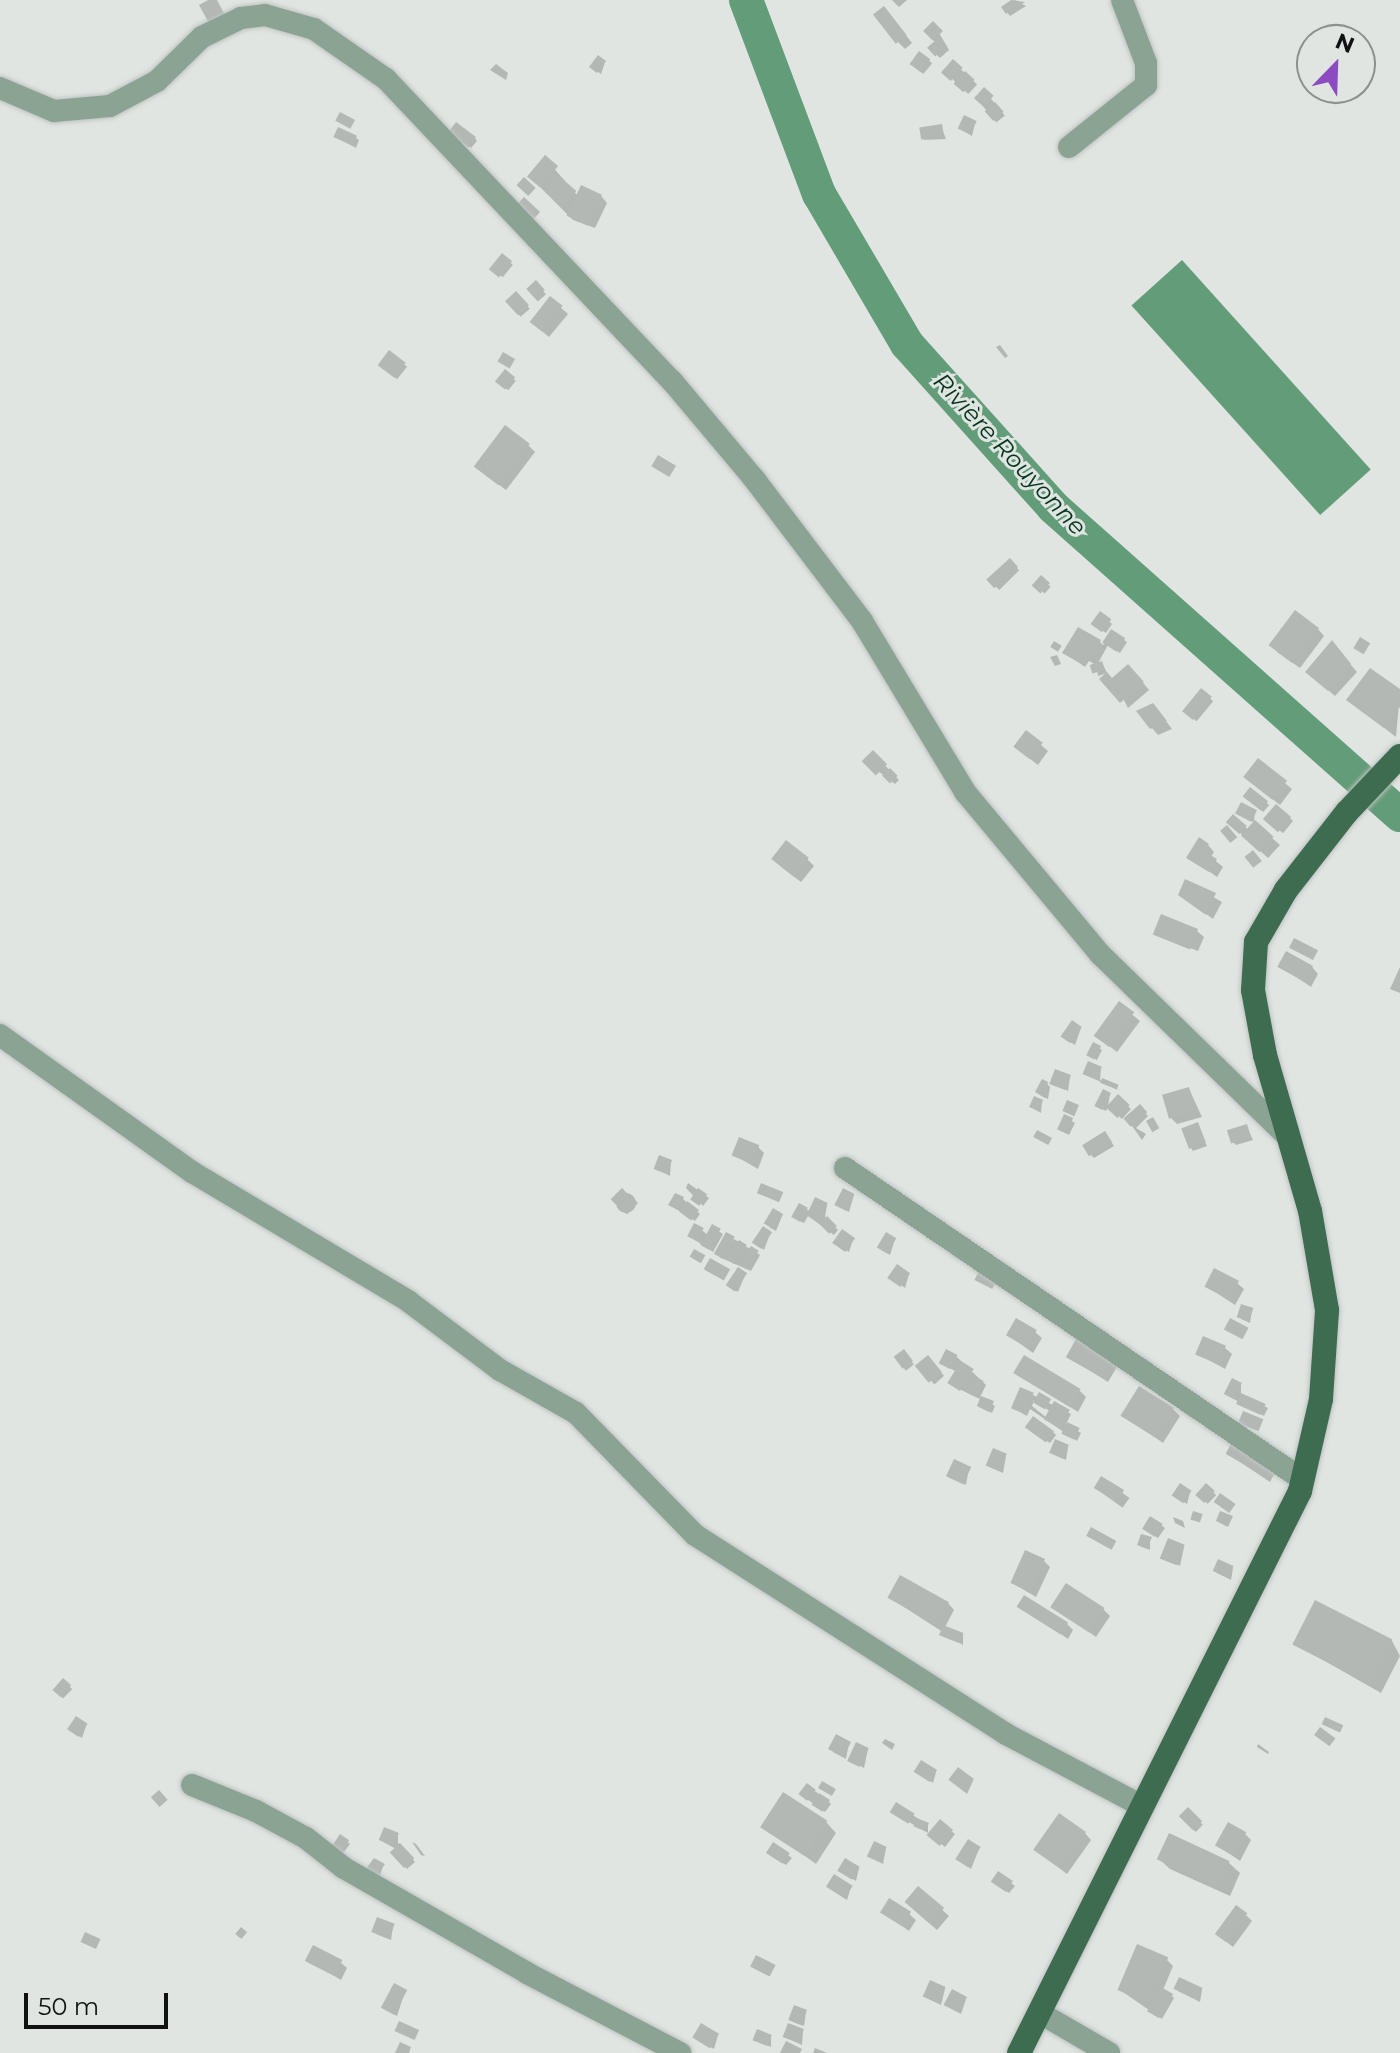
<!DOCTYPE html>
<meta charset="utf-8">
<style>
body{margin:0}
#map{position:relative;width:1400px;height:2053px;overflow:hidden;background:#e0e5e2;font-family:Montserrat,sans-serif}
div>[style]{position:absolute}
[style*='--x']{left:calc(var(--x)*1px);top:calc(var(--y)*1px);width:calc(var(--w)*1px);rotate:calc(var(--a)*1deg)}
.water>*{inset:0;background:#629c78;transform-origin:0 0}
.shadow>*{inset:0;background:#0003;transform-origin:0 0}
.round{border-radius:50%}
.river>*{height:34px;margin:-17px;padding:0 17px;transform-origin:17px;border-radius:17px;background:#629c78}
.building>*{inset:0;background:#b3b8b4;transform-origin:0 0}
.roads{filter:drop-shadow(0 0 2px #bfc3c1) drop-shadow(0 0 2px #bfc3c1)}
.minor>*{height:22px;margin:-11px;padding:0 11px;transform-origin:11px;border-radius:11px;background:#8aa393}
.major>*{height:24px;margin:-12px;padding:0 12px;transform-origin:12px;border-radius:12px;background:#3e6c50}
span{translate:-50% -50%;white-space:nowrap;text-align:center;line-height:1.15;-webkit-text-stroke:6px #e0e5e2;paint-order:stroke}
.water-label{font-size:24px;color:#03341c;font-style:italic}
.north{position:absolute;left:1296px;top:24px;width:80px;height:80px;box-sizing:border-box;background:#e0e5e2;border:2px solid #8d918e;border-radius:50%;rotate:23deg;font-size:22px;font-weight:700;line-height:32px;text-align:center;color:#101211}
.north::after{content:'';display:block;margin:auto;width:28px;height:36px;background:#8b4cc1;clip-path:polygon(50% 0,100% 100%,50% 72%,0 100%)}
.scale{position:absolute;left:24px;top:1993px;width:144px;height:36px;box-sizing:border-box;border:4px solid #101211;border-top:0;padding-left:10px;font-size:24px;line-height:28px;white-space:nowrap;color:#101211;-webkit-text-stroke:6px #e0e5e2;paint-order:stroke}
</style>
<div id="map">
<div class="water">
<i style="left:1182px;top:260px;width:282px;height:68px;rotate:48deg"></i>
</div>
<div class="shadow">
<i style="clip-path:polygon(892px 0,907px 0,899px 7px)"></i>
<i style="clip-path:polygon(1015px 0,1026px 6px,1010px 16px,1003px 7px)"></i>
<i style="clip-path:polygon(890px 15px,912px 43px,905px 49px,898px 42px)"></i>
<i style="clip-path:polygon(935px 26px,949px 50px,940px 58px,930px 48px,936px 43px,925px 31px)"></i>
<i style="left:920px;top:53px;width:16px;height:14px;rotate:40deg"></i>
<i style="clip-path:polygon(605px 62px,601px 74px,595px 70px)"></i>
<i style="left:953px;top:62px;width:33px;height:13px;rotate:43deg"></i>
<i style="left:984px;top:90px;width:33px;height:11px;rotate:51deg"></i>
<i style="clip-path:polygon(975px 123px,972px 136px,962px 130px)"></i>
<i style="clip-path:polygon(941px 126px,946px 139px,923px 140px)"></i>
<i style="clip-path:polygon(453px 135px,475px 138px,477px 141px,471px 148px)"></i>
<i style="clip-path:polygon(336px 137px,356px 138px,359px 140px,356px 148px)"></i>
<i style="clip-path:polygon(545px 158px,578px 196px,601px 196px,607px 203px,595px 228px,573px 220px,536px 183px)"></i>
<i style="left:502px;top:256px;width:14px;height:16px;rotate:39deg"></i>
<i style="left:536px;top:283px;width:15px;height:11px;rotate:48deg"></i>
<i style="left:516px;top:293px;width:21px;height:12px;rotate:49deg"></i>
<i style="clip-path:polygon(551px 299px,568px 314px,549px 337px,538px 328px)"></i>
<i style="clip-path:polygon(1000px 345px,1008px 356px,1005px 358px,996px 347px)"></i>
<i style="left:390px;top:353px;width:22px;height:16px;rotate:39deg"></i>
<i style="left:505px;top:372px;width:14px;height:12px;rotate:39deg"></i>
<i style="clip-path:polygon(528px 445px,535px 452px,506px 490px,482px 472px)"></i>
<i style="left:1010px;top:561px;width:13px;height:28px;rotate:45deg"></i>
<i style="left:1041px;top:578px;width:13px;height:9px;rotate:42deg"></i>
<i style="clip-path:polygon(1100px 614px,1112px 624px,1106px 633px,1096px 626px)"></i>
<i style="clip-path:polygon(1318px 629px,1324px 636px,1300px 668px,1277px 652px)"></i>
<i style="clip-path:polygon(1112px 632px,1127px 642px,1120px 653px,1108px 645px,1097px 665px,1102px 663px,1107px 673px,1098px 676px,1096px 665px,1089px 661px,1085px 667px,1065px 653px,1100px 642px,1103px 645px)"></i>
<i style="left:1054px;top:641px;width:9px;height:7px;rotate:32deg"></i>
<i style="clip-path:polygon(1338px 650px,1357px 672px,1335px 696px,1314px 678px)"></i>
<i style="clip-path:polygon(1057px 655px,1061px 664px,1055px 666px,1050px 657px)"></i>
<i style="clip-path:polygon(1135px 673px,1149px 690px,1128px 708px,1113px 680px)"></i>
<i style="left:1201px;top:691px;width:16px;height:26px;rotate:40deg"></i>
<i style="clip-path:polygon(1400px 692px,1396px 737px,1348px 700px)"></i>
<i style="clip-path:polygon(1159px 712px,1172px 729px,1158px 735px,1152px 728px)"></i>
<i style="clip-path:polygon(1041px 745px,1048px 751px,1038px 765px,1015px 747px)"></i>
<i style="clip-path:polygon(873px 753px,899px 780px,895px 784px,865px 761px)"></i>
<i style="clip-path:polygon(1258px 761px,1292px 789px,1280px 805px,1252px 783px)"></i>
<i style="left:1250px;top:789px;width:25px;height:9px;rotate:40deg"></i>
<i style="left:1276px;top:807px;width:22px;height:16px;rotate:39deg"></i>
<i style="clip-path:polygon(1255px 812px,1254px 822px,1280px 845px,1268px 858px,1229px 823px,1233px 817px,1249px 830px,1255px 823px,1240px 815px)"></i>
<i style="clip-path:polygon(1208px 845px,1214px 852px,1211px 857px,1223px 867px,1217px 877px,1189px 857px)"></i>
<i style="clip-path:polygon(807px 859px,814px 866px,801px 882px,780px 866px)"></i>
<i style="clip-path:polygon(1186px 882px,1222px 902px,1213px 919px,1180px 895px)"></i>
<i style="clip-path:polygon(1197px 931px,1204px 937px,1198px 951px,1155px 935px)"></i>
<i style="clip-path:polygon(1280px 966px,1312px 967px,1318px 974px,1311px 987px)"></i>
<i style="clip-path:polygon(1119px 1004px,1140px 1021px,1117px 1052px,1104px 1042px)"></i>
<i style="clip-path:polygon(1081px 1028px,1075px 1045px,1066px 1039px)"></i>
<i style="clip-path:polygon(1099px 1048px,1102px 1050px,1097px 1060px,1091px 1057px)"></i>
<i style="clip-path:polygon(1101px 1068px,1100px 1080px,1120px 1091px,1084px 1074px)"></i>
<i style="clip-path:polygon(1070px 1077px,1068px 1091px,1052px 1083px)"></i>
<i style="clip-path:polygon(1047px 1084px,1050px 1087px,1048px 1099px,1040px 1095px)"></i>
<i style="clip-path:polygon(1189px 1089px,1202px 1117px,1177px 1124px,1171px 1118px)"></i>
<i style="clip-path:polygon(1110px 1094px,1108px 1106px,1118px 1097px,1131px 1109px,1122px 1119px,1108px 1107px,1106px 1111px,1097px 1106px)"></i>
<i style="clip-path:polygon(1042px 1101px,1041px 1113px,1031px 1107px)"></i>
<i style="clip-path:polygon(1140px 1107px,1148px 1116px,1136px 1128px,1146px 1134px,1142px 1140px,1127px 1119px)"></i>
<i style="clip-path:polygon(1065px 1117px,1075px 1123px,1069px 1135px,1062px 1131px)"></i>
<i style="clip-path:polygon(1197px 1125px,1207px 1146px,1193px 1151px,1191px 1148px)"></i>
<i style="clip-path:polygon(1247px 1127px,1253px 1140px,1236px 1145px,1233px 1142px)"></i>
<i style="clip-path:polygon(1108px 1137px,1114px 1146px,1094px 1158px,1091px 1155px)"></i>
<i style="clip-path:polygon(758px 1147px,764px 1153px,758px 1169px,734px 1155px)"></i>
<i style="clip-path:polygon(671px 1162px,670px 1176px,655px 1168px)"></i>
<i style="clip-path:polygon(688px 1183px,709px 1198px,703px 1206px,686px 1188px)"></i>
<i class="round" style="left:616px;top:1193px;width:20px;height:20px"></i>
<i style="clip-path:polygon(854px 1195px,849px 1212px,839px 1207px)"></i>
<i style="clip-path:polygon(683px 1199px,700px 1214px,695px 1221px,673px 1207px)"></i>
<i style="clip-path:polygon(827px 1205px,825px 1217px,838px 1230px,834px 1235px,808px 1216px,804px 1223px,797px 1220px,800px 1206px,810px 1211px)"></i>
<i style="clip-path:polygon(782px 1216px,776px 1231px,769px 1227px)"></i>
<i style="clip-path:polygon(695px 1225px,708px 1235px,712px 1227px,723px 1234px,713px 1252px,692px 1238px)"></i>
<i style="clip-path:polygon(770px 1234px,764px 1250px,757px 1245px)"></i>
<i style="clip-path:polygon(734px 1239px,760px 1255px,751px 1271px,719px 1257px)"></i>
<i style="clip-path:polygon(853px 1239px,849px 1252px,838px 1245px)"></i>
<i style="clip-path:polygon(895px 1239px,890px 1255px,882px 1250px)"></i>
<i style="clip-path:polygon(909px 1274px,905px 1288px,894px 1280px)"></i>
<i style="clip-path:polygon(745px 1275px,738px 1292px,731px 1288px)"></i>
<i style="clip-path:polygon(1237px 1283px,1244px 1289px,1235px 1305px,1206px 1286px)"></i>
<i style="clip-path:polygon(1252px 1310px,1250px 1323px,1241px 1319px)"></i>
<i style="clip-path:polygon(1035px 1332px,1042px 1338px,1033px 1353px,1008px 1335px)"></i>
<i style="clip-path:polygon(1225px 1348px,1232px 1354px,1225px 1369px,1198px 1354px)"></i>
<i style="left:904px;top:1352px;width:16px;height:10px;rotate:52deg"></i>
<i style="clip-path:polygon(957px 1357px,986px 1385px,980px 1397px,995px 1406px,992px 1413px,982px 1408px,982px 1400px,953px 1386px,957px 1372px,944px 1365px)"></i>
<i style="clip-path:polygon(1068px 1357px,1110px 1360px,1117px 1367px,1108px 1382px)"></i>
<i style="left:928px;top:1358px;width:24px;height:13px;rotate:48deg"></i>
<i style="clip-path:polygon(1016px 1373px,1080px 1391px,1086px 1397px,1078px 1412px)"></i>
<i style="clip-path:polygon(1241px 1385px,1241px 1395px,1268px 1408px,1264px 1416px,1230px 1397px)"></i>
<i style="clip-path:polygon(evenodd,1033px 1395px,1071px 1414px,1066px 1424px,1081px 1433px,1077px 1441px,1030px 1409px,1027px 1416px,1013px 1408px,1033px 1395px,1034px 1400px,1051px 1412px,1047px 1418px,1032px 1406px,1034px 1400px)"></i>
<i style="clip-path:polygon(1173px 1409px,1180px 1416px,1163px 1443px,1123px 1415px)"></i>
<i style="clip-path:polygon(1030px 1430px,1053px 1432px,1056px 1435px,1050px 1443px)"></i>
<i style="clip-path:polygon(1068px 1447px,1066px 1460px,1051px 1453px)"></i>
<i style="clip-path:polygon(1228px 1454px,1277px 1469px,1270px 1482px)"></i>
<i style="clip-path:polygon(1006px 1456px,1003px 1473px,988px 1466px)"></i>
<i style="clip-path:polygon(969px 1468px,966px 1485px,951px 1478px)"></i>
<i style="left:1102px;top:1478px;width:34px;height:12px;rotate:36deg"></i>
<i style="left:1207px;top:1486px;width:13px;height:12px;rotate:45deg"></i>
<i style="clip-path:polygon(1190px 1492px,1187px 1504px,1177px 1498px)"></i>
<i style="clip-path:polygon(1173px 1517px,1183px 1521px,1185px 1528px,1175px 1523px)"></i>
<i style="clip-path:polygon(1151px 1518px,1165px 1528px,1158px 1538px,1147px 1531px)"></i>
<i style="clip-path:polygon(1150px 1539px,1150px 1550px,1140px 1545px)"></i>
<i style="clip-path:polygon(1184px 1547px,1180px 1566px,1162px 1557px)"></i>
<i style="clip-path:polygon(1044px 1561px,1050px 1567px,1036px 1597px,1012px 1583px)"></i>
<i style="clip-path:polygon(1233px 1568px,1231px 1580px,1217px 1573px)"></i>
<i style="clip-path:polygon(890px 1598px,948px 1603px,954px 1610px,945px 1627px,963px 1635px,963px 1645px)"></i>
<i style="clip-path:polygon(1020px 1606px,1067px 1624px,1073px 1630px,1068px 1639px)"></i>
<i style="clip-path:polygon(1053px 1607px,1104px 1610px,1110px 1616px,1096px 1637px)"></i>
<i style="clip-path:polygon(1392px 1641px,1400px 1656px,1381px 1693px,1295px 1644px)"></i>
<i style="left:63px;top:1680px;width:13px;height:13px;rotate:45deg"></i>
<i style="clip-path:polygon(86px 1726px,82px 1738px,72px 1731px)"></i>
<i style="clip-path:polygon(885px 1739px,895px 1744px,892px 1750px,882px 1743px)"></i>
<i style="clip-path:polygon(849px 1743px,846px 1759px,833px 1752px)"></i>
<i style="clip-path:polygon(1258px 1744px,1269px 1752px,1268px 1754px,1257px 1747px)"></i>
<i style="clip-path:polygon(868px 1749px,864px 1768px,850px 1760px)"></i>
<i style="clip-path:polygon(936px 1772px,933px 1783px,918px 1773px)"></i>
<i style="clip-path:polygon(973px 1781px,967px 1794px,953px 1782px)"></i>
<i style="clip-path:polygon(815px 1791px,831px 1804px,825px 1812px,804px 1797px)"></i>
<i style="clip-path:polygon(897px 1805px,928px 1825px,928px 1833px,895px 1814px)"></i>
<i style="left:1188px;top:1810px;width:21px;height:10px;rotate:45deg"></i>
<i style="clip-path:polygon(826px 1822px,836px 1833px,816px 1864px,763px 1826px)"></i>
<i style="clip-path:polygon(940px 1822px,955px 1834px,945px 1847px,933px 1837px)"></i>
<i style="clip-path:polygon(1085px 1833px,1091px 1840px,1067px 1874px,1036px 1850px)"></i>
<i style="clip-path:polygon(1245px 1834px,1251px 1840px,1240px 1861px,1217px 1845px)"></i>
<i style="clip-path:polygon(398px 1835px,398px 1843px,415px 1862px,407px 1869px,392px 1852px,396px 1849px,380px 1840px)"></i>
<i style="clip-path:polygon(340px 1836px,350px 1844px,341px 1856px,332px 1849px)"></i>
<i style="clip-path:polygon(412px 1842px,416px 1844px,425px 1856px,421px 1855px)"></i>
<i style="clip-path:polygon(774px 1845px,792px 1858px,786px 1865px,771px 1855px)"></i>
<i style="clip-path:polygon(886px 1848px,883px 1864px,870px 1857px)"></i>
<i style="clip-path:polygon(979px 1849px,971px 1869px,960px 1861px)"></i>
<i style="clip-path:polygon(1159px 1859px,1229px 1863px,1240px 1873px,1230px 1896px,1170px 1869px)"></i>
<i style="clip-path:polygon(383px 1866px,379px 1879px,370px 1873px)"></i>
<i style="clip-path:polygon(859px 1868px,856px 1881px,842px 1873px)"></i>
<i style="clip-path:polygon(999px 1874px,1015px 1886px,1009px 1893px,996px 1885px)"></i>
<i style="clip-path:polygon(851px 1887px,847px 1900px,831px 1889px)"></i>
<i style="clip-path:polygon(918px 1888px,949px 1916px,937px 1930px,913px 1909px)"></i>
<i style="clip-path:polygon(882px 1912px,909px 1914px,916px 1920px,909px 1931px)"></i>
<i style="clip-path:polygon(1246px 1915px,1252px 1921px,1233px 1947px,1224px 1940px)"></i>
<i style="clip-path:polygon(393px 1926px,391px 1940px,376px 1934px)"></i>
<i style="left:241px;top:1927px;width:8px;height:9px;rotate:40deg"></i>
<i style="clip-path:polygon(1166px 1959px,1173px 1966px,1163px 1990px,1174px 1998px,1162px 2019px,1120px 1990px)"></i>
<i style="clip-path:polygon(308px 1960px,340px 1962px,347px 1968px,341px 1980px)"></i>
<i style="clip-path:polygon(945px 1989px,941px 2005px,927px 1998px)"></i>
<i style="clip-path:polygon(1202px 1990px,1200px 2002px,1178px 1991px)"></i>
<i style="clip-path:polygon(405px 1991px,397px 2016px,386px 2010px)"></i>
<i style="clip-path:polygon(966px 1999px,961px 2014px,949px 2007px)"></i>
<i style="clip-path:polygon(806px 2012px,804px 2026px,793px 2022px)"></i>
<i style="clip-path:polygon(803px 2031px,802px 2045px,785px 2037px)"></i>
<i style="clip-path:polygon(718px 2035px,714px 2049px,697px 2039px)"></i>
<i style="clip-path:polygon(771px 2037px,771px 2047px,756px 2040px)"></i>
<i style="clip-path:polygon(815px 2048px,827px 2053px,813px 2053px)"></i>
</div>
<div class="river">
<i style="--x:746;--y:0;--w:207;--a:69.4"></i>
<i style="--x:819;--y:194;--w:174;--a:59.6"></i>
<i style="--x:907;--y:344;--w:219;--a:48.1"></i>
<i style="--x:1053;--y:507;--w:464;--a:41.6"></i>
</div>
<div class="building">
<i style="clip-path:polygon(208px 0,217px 0,226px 17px,210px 25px,199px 5px)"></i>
<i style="clip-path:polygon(1011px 0,1025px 2px,1006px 14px,1001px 7px)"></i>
<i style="left:884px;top:6px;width:37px;height:14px;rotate:52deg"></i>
<i style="left:933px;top:21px;width:14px;height:14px;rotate:45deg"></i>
<i style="left:939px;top:37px;width:12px;height:16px;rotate:48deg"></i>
<i style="left:919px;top:51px;width:14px;height:16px;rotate:36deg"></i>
<i style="left:598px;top:55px;width:10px;height:15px;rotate:37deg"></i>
<i style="left:953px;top:59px;width:13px;height:18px;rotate:42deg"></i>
<i style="clip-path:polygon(496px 64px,508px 73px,506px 80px,490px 70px)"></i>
<i style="left:965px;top:71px;width:13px;height:17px;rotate:42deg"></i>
<i style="left:984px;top:87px;width:13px;height:15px;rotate:42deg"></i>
<i style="left:995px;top:102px;width:13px;height:14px;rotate:48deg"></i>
<i style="left:340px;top:112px;width:17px;height:10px;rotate:28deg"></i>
<i style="left:964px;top:115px;width:14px;height:15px;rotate:25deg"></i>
<i style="left:456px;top:122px;width:25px;height:13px;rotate:37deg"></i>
<i style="left:942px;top:124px;width:12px;height:23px;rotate:81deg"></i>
<i style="left:338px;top:127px;width:21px;height:11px;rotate:25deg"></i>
<i style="left:545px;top:155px;width:17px;height:28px;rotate:40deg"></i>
<i style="left:559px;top:176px;width:23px;height:21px;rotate:41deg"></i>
<i style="left:524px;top:177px;width:16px;height:11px;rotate:43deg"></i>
<i style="left:581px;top:185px;width:23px;height:34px;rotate:25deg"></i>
<i style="left:524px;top:197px;width:22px;height:13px;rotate:43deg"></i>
<i style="left:502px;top:253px;width:13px;height:21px;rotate:39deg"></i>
<i style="left:536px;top:280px;width:13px;height:13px;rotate:48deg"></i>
<i style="left:516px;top:291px;width:19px;height:15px;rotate:47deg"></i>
<i style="left:550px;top:296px;width:16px;height:33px;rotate:38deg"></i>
<i style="left:389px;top:350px;width:21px;height:19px;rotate:37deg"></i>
<i style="left:503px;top:352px;width:14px;height:11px;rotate:30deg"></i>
<i style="left:505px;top:369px;width:13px;height:16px;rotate:39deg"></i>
<i style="left:505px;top:425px;width:31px;height:52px;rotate:37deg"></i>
<i style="left:658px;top:455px;width:21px;height:13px;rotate:31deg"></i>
<i style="left:1010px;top:558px;width:12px;height:32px;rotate:48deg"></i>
<i style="left:1041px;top:575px;width:12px;height:14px;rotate:42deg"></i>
<i style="left:1295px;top:610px;width:30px;height:44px;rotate:37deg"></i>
<i style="left:1100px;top:611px;width:14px;height:16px;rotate:36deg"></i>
<i style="clip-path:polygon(1078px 627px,1101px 640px,1089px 660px,1081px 656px,1078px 662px,1062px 653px)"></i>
<i style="left:1111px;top:629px;width:17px;height:16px;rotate:33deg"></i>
<i style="left:1360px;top:637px;width:12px;height:13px;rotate:31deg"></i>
<i style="clip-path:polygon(1332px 640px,1351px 664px,1328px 691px,1305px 672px)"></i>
<i style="left:1102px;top:661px;width:9px;height:13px;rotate:72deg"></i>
<i style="clip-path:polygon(1128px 664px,1144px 682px,1120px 703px,1099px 679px,1107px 672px,1112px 678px)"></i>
<i style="clip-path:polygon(1370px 668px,1400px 689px,1400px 707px,1384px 728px,1346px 700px)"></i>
<i style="left:1201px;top:688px;width:14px;height:30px;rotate:39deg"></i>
<i style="clip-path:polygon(1153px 703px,1167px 721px,1150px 729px,1136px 711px)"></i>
<i style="left:1026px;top:730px;width:21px;height:21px;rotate:37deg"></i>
<i style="left:873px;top:750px;width:20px;height:16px;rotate:45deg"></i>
<i style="left:1258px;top:758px;width:37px;height:24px;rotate:38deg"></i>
<i style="left:890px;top:768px;width:11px;height:11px;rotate:45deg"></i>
<i style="left:1250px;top:787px;width:23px;height:12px;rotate:38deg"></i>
<i style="left:1241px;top:802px;width:18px;height:13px;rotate:27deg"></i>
<i style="left:1276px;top:804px;width:20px;height:20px;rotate:41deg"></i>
<i style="left:1233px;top:814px;width:18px;height:11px;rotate:41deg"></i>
<i style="left:1255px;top:820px;width:25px;height:21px;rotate:42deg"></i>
<i style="left:1227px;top:825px;width:16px;height:9px;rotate:50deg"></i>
<i style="clip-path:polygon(1199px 837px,1209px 844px,1204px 851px,1217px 859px,1209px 872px,1186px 858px)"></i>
<i style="left:786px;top:840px;width:29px;height:24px;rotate:38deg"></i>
<i style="left:1253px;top:850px;width:14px;height:11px;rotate:51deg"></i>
<i style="clip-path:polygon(1185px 879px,1216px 893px,1206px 915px,1178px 895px)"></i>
<i style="left:1161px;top:914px;width:40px;height:22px;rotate:22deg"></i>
<i style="left:1294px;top:938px;width:27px;height:11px;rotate:27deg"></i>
<i style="left:1286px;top:951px;width:31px;height:18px;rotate:29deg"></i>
<i style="clip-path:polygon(1400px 967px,1400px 993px,1390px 989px)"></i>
<i style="left:1119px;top:1001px;width:19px;height:43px;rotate:36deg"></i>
<i style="left:1072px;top:1020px;width:12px;height:20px;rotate:35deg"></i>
<i style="left:1093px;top:1042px;width:9px;height:15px;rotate:27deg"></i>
<i style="left:1088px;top:1061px;width:15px;height:14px;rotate:23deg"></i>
<i style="left:1055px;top:1069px;width:17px;height:16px;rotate:21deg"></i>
<i style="left:1102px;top:1078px;width:18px;height:5px;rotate:22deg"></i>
<i style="clip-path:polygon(1042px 1079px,1048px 1082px,1045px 1098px,1035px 1092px)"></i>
<i style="left:1189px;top:1087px;width:25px;height:28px;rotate:74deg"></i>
<i style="left:1103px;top:1089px;width:9px;height:19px;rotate:27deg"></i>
<i style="left:1118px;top:1094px;width:16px;height:18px;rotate:43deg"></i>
<i style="left:1034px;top:1096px;width:10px;height:12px;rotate:24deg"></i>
<i style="left:1067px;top:1100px;width:13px;height:12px;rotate:23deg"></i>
<i style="left:1140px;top:1104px;width:11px;height:22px;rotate:49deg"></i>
<i style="left:1064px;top:1114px;width:10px;height:17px;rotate:24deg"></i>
<i style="left:1153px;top:1117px;width:13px;height:8px;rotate:61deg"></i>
<i style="left:1198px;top:1122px;width:22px;height:18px;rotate:69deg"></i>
<i style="left:1247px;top:1124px;width:14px;height:21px;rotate:73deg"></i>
<i style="left:1037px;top:1130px;width:17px;height:8px;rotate:28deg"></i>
<i style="left:1105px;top:1131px;width:13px;height:27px;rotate:58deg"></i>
<i style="left:739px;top:1137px;width:22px;height:20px;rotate:22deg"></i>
<i style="left:659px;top:1155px;width:14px;height:15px;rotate:21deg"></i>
<i style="left:761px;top:1183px;width:24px;height:11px;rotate:22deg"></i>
<i style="left:622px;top:1188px;width:8px;height:16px;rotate:45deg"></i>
<i style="left:698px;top:1188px;width:11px;height:14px;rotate:34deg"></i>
<i style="left:843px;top:1188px;width:13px;height:19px;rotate:27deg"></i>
<i style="clip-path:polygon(675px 1193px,684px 1197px,678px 1210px,668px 1205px)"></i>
<i style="left:631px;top:1196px;width:10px;height:16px;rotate:45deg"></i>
<i style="left:815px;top:1197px;width:14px;height:20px;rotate:25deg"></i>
<i style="left:687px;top:1201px;width:15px;height:13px;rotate:37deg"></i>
<i style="left:799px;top:1203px;width:10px;height:16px;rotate:29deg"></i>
<i style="left:773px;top:1208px;width:12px;height:18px;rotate:31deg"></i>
<i style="left:827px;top:1216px;width:14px;height:11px;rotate:45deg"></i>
<i style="left:694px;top:1223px;width:11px;height:15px;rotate:27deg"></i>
<i style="left:712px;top:1224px;width:10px;height:24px;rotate:29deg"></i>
<i style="left:763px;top:1226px;width:11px;height:20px;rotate:34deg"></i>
<i style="left:842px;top:1229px;width:16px;height:17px;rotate:35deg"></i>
<i style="left:726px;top:1232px;width:10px;height:25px;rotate:29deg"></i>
<i style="left:886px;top:1232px;width:12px;height:18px;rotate:31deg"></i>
<i style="left:739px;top:1240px;width:9px;height:23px;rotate:32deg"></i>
<i style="left:751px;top:1246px;width:9px;height:22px;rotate:32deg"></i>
<i style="left:694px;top:1249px;width:13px;height:9px;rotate:29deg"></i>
<i style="left:710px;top:1258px;width:23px;height:13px;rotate:29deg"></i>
<i style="left:897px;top:1264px;width:16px;height:17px;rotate:35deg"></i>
<i style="left:738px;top:1267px;width:11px;height:22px;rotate:34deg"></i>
<i style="left:1214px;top:1268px;width:28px;height:21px;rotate:27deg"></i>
<i style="left:979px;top:1271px;width:20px;height:10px;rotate:27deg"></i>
<i style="left:1241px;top:1304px;width:13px;height:14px;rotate:18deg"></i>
<i style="left:1016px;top:1318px;width:24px;height:20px;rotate:30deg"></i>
<i style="left:1230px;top:1318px;width:21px;height:13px;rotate:28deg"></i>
<i style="left:1203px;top:1336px;width:25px;height:20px;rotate:23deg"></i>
<i style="left:1076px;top:1339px;width:41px;height:21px;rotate:29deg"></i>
<i style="left:904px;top:1349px;width:15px;height:13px;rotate:53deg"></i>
<i style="left:946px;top:1349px;width:13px;height:16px;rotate:27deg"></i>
<i style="left:928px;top:1355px;width:22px;height:17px;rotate:51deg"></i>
<i style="left:1024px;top:1355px;width:66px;height:21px;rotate:31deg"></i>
<i style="left:961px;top:1361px;width:15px;height:26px;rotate:32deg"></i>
<i style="left:974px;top:1376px;width:11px;height:18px;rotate:27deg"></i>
<i style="left:1232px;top:1378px;width:11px;height:18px;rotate:27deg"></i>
<i style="left:1139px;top:1386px;width:41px;height:35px;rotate:32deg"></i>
<i style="left:1020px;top:1387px;width:15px;height:23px;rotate:23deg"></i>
<i style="left:1039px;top:1392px;width:14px;height:12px;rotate:30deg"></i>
<i style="left:1241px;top:1393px;width:27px;height:12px;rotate:24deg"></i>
<i style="clip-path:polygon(981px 1396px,994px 1401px,989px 1412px,977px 1406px)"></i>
<i style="left:1054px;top:1401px;width:18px;height:21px;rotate:29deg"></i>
<i style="left:1243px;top:1411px;width:22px;height:13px;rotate:22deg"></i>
<i style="left:1033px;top:1416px;width:26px;height:14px;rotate:36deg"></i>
<i style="left:1067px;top:1422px;width:14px;height:13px;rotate:25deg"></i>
<i style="left:1055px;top:1439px;width:15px;height:15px;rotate:23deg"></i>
<i style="left:1234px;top:1439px;width:44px;height:17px;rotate:30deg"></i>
<i style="left:993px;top:1448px;width:15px;height:19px;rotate:23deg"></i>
<i style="left:954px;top:1459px;width:19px;height:19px;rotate:25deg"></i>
<i style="left:1101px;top:1476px;width:27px;height:14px;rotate:31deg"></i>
<i style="left:1180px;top:1483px;width:14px;height:15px;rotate:34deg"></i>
<i style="left:1206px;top:1483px;width:12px;height:16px;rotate:42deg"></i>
<i style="left:1220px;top:1493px;width:19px;height:11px;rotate:35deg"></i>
<i style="left:1193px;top:1511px;width:10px;height:9px;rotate:17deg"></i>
<i style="clip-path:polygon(1220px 1511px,1233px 1516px,1228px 1527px,1216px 1521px)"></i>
<i style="left:1150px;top:1516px;width:15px;height:15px;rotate:32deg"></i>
<i style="left:1091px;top:1527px;width:29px;height:10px;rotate:29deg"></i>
<i style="clip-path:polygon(1141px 1534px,1152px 1537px,1147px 1549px,1137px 1545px)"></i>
<i style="left:1168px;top:1538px;width:18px;height:22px;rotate:22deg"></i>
<i style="left:1025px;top:1550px;width:22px;height:36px;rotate:24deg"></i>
<i style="left:1218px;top:1559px;width:17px;height:13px;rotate:24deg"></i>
<i style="left:900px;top:1575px;width:56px;height:26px;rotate:29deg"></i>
<i style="left:1066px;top:1583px;width:46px;height:29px;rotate:33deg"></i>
<i style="left:1024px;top:1595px;width:52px;height:14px;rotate:32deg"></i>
<i style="left:1315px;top:1600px;width:87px;height:50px;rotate:27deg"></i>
<i style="left:943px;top:1625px;width:22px;height:11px;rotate:21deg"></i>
<i style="left:63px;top:1678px;width:11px;height:16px;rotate:41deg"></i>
<i style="left:76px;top:1716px;width:14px;height:16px;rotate:34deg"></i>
<i style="left:1325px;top:1717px;width:20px;height:8px;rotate:24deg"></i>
<i style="left:1320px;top:1727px;width:19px;height:10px;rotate:36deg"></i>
<i style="left:836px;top:1734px;width:17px;height:17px;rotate:28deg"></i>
<i style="left:856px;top:1742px;width:14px;height:21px;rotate:25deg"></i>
<i style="left:921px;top:1760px;width:19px;height:14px;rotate:32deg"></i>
<i style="left:958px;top:1767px;width:20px;height:16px;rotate:37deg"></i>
<i style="left:822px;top:1781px;width:16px;height:8px;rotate:30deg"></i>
<i style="left:807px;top:1783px;width:11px;height:14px;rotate:38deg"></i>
<i style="left:159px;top:1790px;width:13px;height:11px;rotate:48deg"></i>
<i style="left:783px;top:1792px;width:53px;height:42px;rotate:33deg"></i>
<i style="left:819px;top:1793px;width:13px;height:14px;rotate:32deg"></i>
<i style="left:896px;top:1802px;width:22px;height:12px;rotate:32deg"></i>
<i style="left:1188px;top:1807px;width:20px;height:13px;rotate:45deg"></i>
<i style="left:1059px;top:1813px;width:33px;height:45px;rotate:35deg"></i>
<i style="left:917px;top:1818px;width:13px;height:9px;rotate:23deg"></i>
<i style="left:940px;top:1819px;width:17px;height:21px;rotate:40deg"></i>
<i style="left:1228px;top:1822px;width:21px;height:27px;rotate:29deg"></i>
<i style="left:384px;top:1827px;width:16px;height:14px;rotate:22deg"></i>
<i style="left:1169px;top:1833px;width:67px;height:29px;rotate:25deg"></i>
<i style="left:340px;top:1834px;width:11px;height:19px;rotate:34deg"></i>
<i style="left:968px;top:1839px;width:15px;height:24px;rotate:32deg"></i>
<i style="left:874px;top:1841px;width:14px;height:17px;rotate:25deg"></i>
<i style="left:773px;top:1842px;width:20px;height:13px;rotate:33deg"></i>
<i style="left:400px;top:1843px;width:21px;height:14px;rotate:47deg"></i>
<i style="clip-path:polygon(374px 1858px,385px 1864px,376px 1877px,365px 1870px)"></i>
<i style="left:845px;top:1858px;width:17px;height:15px;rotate:31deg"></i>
<i style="left:998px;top:1871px;width:18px;height:13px;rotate:34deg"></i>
<i style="left:834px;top:1874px;width:22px;height:15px;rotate:32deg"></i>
<i style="left:918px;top:1886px;width:34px;height:21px;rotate:40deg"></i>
<i style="left:889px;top:1898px;width:26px;height:17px;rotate:32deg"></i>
<i style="left:1236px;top:1905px;width:14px;height:36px;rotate:36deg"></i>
<i style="left:377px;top:1917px;width:19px;height:16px;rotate:21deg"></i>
<i style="left:85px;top:1932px;width:17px;height:11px;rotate:24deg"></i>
<i style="left:1137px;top:1944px;width:34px;height:50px;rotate:23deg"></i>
<i style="left:313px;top:1945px;width:33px;height:18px;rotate:27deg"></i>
<i style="left:756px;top:1955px;width:22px;height:13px;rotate:27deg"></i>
<i style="left:1179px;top:1977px;width:26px;height:13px;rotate:25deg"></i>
<i style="left:930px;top:1980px;width:17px;height:18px;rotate:24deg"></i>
<i style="left:394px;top:1983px;width:15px;height:28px;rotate:28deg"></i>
<i style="left:1161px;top:1987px;width:14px;height:28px;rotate:30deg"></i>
<i style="left:952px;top:1989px;width:17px;height:18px;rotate:28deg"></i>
<i style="left:794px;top:2005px;width:14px;height:16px;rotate:21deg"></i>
<i style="left:399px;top:2021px;width:22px;height:11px;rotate:24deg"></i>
<i style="left:701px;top:2023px;width:21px;height:17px;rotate:31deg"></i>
<i style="left:788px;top:2023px;width:17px;height:15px;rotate:21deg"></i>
<i style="left:757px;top:2029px;width:16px;height:12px;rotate:22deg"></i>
<i style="clip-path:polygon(786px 2041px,802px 2049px,800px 2053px,780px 2053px)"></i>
<i style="clip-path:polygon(400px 2042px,411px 2047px,409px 2053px,395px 2053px)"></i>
</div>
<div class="roads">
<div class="minor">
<i style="--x:0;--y:88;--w:59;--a:23.1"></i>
<i style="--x:54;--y:111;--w:56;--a:-5.1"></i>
<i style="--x:110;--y:106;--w:53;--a:-28"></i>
<i style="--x:157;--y:81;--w:63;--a:-44.4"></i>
<i style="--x:202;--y:37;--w:43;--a:-26"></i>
<i style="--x:241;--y:18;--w:24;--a:-7"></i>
<i style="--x:265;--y:15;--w:51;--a:15.9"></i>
<i style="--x:314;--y:29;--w:88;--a:34.8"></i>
<i style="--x:386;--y:79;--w:416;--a:46.6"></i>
<i style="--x:672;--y:381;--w:129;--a:50"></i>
<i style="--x:755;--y:480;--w:177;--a:52.8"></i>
<i style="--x:862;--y:621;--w:200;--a:58.9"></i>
<i style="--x:965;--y:792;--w:211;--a:50.2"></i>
<i style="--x:1100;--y:954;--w:258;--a:44.2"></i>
<i style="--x:1069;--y:147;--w:99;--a:-38.8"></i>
<i style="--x:1146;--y:85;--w:22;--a:-90"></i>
<i style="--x:1146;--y:63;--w:67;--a:-110.9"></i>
<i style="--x:0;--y:1035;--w:236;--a:35.5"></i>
<i style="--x:192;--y:1172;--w:252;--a:30.8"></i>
<i style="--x:408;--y:1301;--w:115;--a:36.9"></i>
<i style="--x:500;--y:1370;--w:87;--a:29.5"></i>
<i style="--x:576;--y:1413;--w:170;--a:45.7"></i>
<i style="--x:695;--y:1535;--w:369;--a:32.6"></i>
<i style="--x:1006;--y:1734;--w:152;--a:27.9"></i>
<i style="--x:845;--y:1168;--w:554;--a:34.26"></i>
<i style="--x:192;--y:1785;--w:69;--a:22.1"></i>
<i style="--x:256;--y:1811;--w:57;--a:28.4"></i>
<i style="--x:306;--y:1838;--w:48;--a:38.3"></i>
<i style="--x:344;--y:1868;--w:211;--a:29.8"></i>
<i style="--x:527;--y:1973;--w:173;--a:27.6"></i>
<i style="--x:1040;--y:2013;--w:80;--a:30.1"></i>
</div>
<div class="major">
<i style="--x:1019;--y:2053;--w:628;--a:-63.43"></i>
<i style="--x:1300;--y:1491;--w:94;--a:-77.1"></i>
<i style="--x:1321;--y:1399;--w:89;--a:-86.1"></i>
<i style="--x:1327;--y:1310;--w:100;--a:-99.7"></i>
<i style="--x:1310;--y:1211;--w:162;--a:-106.1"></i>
<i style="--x:1265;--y:1055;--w:66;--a:-100.5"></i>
<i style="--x:1253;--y:990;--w:48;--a:-86.4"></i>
<i style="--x:1256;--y:942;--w:60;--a:-60"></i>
<i style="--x:1286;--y:890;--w:99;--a:-52"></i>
<i style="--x:1347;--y:812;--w:77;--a:-46.6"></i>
</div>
</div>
<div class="water-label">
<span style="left:1010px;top:454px;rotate:47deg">Rivière Rouyonne</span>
</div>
<div class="north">N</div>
<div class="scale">50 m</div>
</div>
